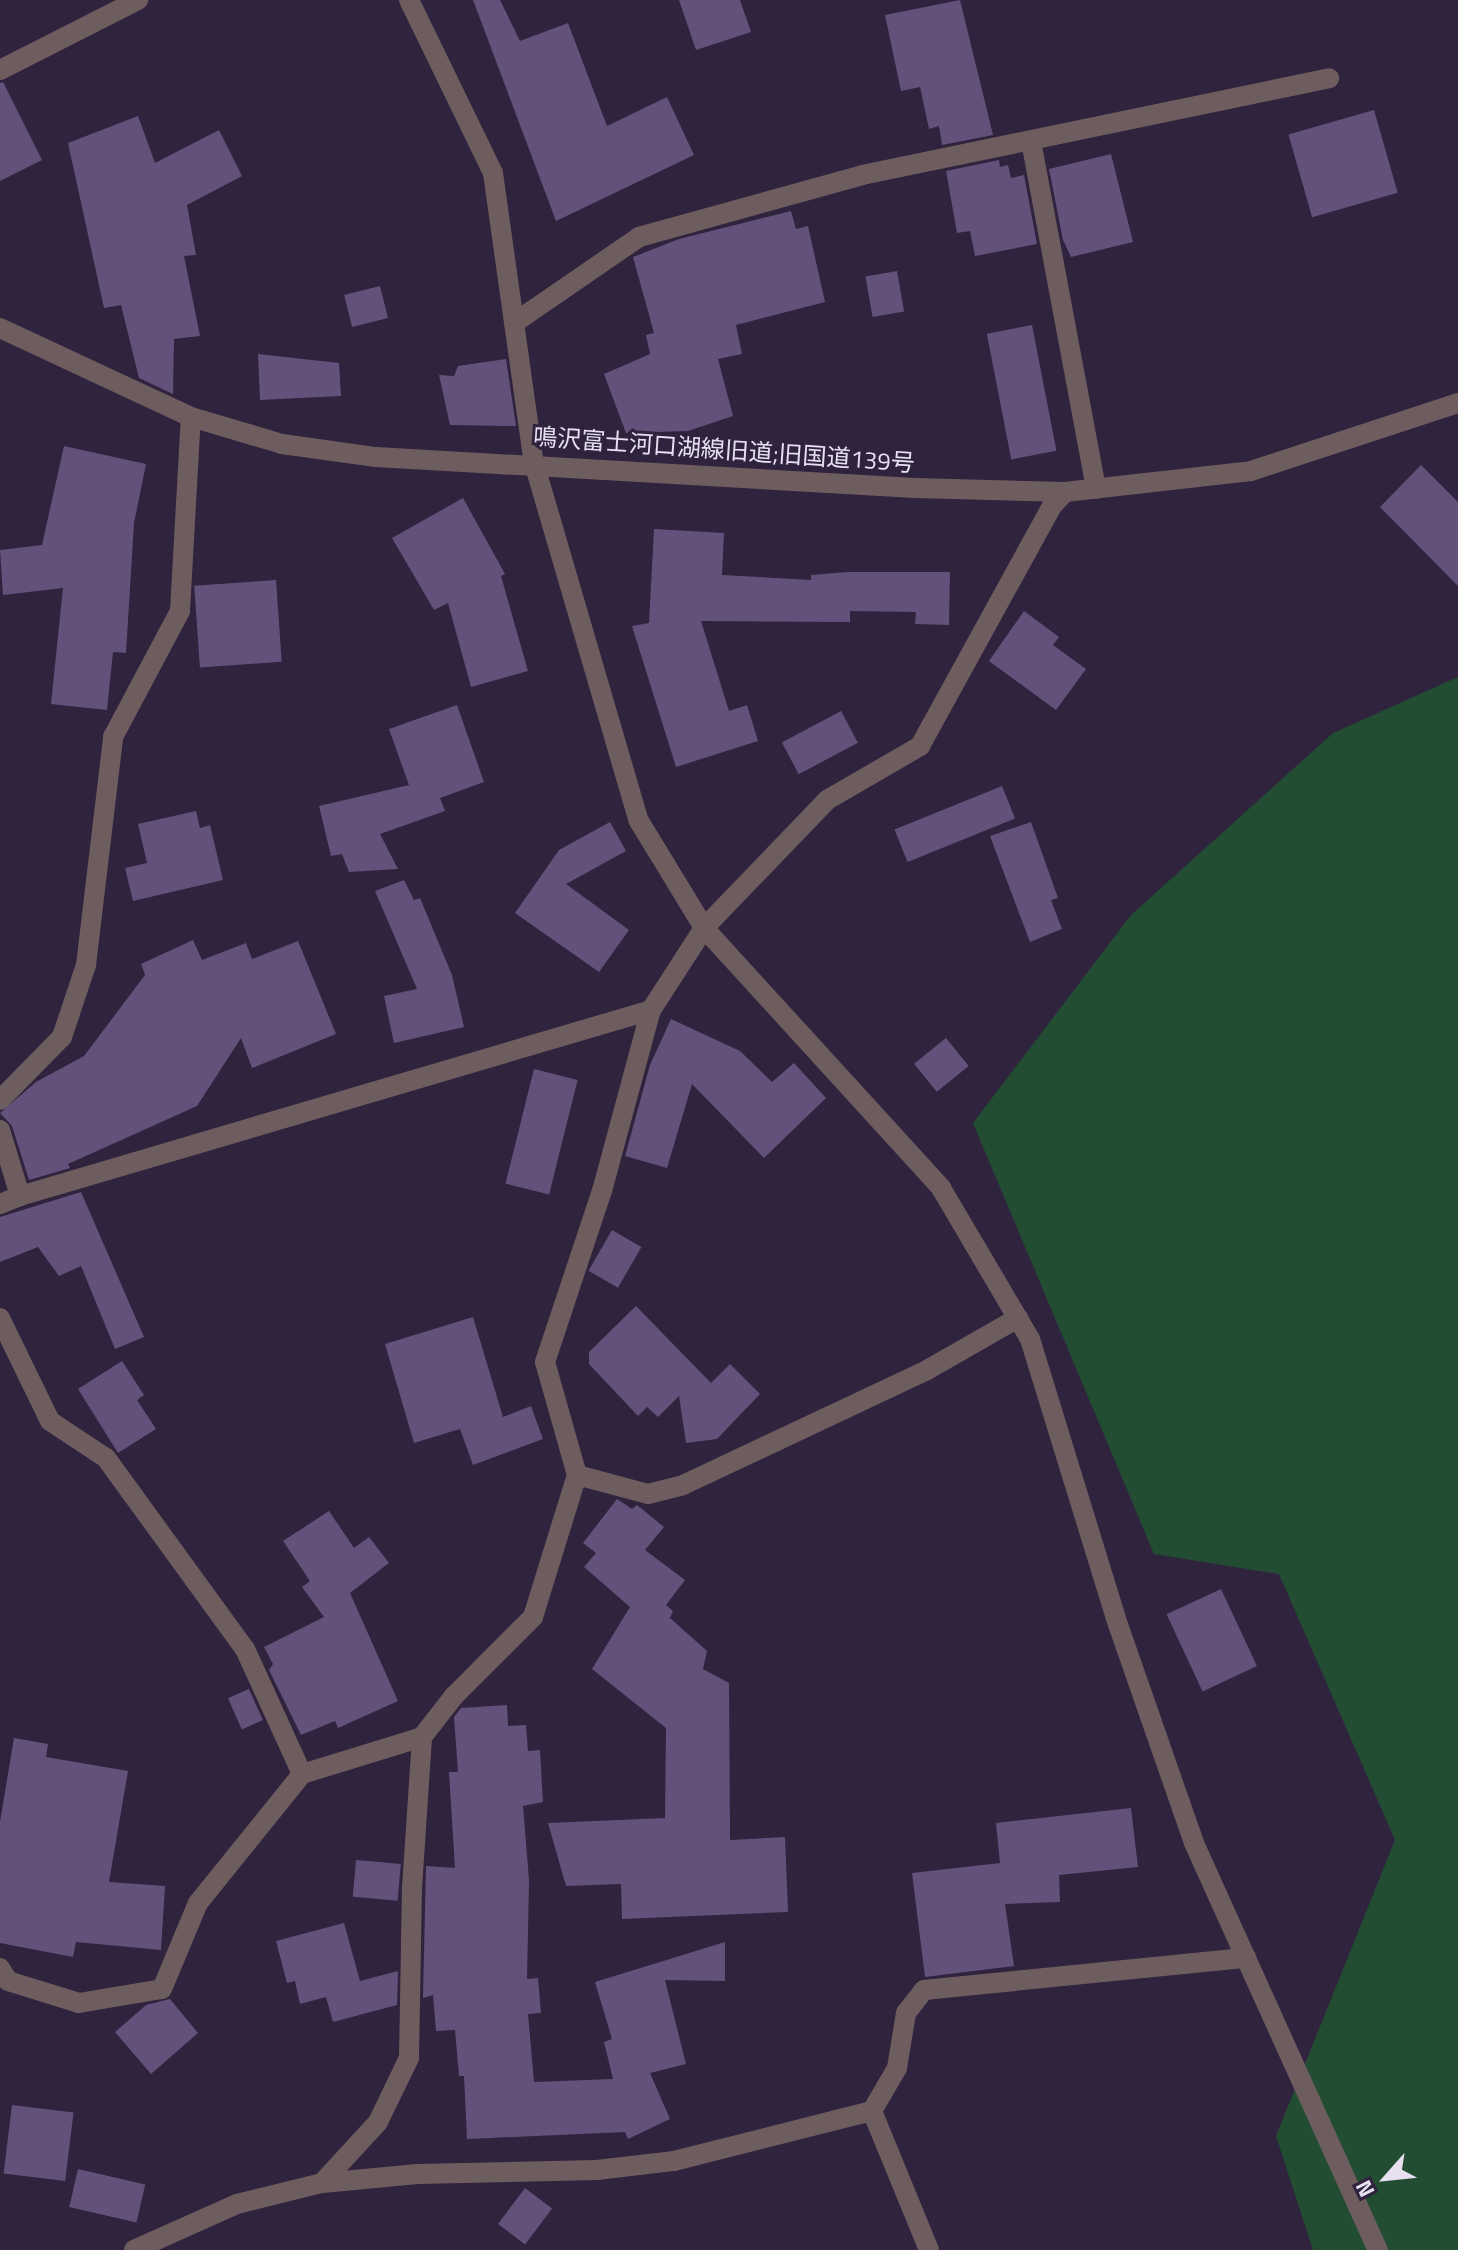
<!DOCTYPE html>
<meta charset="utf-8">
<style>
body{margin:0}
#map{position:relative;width:1458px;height:2250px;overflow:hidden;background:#2f233e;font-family:"Titillium Web","Noto Sans JP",sans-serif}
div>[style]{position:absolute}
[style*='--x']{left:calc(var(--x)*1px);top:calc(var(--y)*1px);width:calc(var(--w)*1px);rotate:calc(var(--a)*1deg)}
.green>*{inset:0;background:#224d33}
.building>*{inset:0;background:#63517b;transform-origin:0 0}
.minor>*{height:20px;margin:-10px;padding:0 10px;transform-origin:10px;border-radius:10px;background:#6e5d5f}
span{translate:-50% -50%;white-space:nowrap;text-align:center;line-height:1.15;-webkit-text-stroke:6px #2f233e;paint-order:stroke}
.street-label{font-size:24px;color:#e7e0f1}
.north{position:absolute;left:1346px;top:2138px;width:80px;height:80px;-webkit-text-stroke:6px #2f233e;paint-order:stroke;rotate:243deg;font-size:22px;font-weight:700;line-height:32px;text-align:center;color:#e7e0f1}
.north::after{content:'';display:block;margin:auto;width:28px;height:36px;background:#e7e0f1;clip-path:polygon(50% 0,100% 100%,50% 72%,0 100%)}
</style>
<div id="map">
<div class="green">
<i style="clip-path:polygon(1458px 677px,1458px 2250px,1313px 2250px,1276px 2136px,1395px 1840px,1279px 1574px,1154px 1554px,973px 1123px,1131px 915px,1333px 733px)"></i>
</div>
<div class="building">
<i style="clip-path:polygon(473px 0,500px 0,520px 41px,568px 23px,607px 126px,667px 97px,694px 155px,556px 221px)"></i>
<i style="clip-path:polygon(679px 0,740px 0,751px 32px,696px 50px)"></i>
<i style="clip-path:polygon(960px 0,993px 135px,942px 145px,939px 126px,929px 129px,920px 87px,901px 91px,885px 15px)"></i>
<i style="clip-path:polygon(3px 82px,42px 160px,0 181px,0 83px)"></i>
<i style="left:1374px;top:110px;width:86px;height:89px;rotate:74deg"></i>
<i style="clip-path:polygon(138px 116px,155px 163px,219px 130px,242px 176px,187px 205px,196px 255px,184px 256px,200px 336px,174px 339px,173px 394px,139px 378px,121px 305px,104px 308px,68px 143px)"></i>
<i style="clip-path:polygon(1111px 154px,1133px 242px,1071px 257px,1063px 240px,1049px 169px)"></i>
<i style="clip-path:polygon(999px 160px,1000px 167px,1008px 165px,1011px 178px,1024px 175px,1037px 244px,975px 256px,970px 231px,957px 233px,946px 171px)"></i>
<i style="clip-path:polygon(791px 211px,796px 229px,808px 226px,825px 302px,736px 325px,742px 354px,718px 359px,733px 416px,688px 431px,626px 433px,604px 374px,650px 354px,646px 335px,654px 333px,633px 257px,679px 239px)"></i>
<i style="left:897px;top:271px;width:41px;height:32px;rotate:80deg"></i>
<i style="left:380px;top:286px;width:33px;height:37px;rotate:76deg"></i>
<i style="left:1032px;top:325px;width:128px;height:46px;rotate:79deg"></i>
<i style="clip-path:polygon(258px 354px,339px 363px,341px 396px,260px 400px)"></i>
<i style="clip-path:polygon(506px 359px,516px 426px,450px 425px,439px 375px,454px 376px,458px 366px)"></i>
<i style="clip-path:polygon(64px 446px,146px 464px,134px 523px,126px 653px,113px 652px,107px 710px,51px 704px,63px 588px,3px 595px,0 550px,42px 545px)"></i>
<i style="clip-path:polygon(1421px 465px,1458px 502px,1458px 586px,1380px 507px)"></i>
<i style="clip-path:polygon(463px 498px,505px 574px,501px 576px,528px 671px,471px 687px,448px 603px,434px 610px,392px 538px)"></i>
<i style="clip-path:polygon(654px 529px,724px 533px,722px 575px,811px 580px,811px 575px,848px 572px,950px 572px,949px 625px,915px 624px,916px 612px,850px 611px,850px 622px,701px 621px,729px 711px,747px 705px,758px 741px,676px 767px,632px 626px,649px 623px)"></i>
<i style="left:276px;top:580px;width:82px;height:82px;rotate:86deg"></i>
<i style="clip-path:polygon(1024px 611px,1059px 637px,1053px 645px,1086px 669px,1056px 710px,989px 661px)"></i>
<i style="clip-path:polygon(457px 705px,484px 782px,440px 798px,445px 811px,380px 834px,398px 869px,349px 872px,342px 854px,331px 856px,319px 806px,409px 785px,389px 729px)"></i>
<i style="left:841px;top:711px;width:36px;height:67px;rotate:62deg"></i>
<i style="left:1002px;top:786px;width:35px;height:116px;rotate:68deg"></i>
<i style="clip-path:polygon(196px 811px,200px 828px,210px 825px,223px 880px,133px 901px,125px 868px,147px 863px,138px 824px)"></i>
<i style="clip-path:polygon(610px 822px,626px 851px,566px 884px,629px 930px,599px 972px,515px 913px,559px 850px)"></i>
<i style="clip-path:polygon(1031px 822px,1058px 898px,1051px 900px,1062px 929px,1030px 942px,990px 836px)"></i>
<i style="clip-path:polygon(404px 880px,414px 900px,420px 898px,452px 975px,464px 1027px,394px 1043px,384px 996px,417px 989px,375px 891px)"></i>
<i style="clip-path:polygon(193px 940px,202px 960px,246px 943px,252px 959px,298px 941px,336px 1034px,252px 1068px,241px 1038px,197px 1106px,68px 1164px,70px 1168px,29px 1180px,12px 1126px,0 1113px,36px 1082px,84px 1056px,145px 975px,141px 964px)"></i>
<i style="clip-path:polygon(671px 1019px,740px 1051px,772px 1082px,794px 1063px,826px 1098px,764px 1158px,692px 1084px,667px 1168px,625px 1156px,650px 1065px)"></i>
<i style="left:946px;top:1038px;width:36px;height:41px;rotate:51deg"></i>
<i style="left:534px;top:1069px;width:45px;height:118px;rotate:14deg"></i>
<i style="clip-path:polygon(81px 1192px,144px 1337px,115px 1349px,81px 1266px,59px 1276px,38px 1247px,0 1262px,0 1217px)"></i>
<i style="left:612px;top:1230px;width:34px;height:47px;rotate:30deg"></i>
<i style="clip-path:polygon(636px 1306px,711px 1383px,730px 1364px,760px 1394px,717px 1439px,686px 1443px,679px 1396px,658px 1417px,647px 1407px,638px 1416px,589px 1364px,589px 1352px)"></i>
<i style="clip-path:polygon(473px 1317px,503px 1417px,531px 1406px,543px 1439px,473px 1465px,460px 1429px,414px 1443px,385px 1344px)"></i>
<i style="clip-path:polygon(122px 1361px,144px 1395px,137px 1400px,156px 1429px,118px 1453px,78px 1389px)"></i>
<i style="clip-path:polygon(617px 1499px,632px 1509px,637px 1505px,664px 1527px,645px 1550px,685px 1580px,666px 1605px,673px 1611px,670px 1618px,707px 1651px,703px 1669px,729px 1683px,730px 1840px,785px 1837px,788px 1912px,622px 1919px,621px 1884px,566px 1886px,548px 1823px,665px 1818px,666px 1728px,592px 1669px,630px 1607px,584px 1567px,596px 1553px,583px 1543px)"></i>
<i style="clip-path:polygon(329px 1511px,354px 1548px,369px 1537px,389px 1563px,350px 1593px,398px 1701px,338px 1728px,335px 1721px,301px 1735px,269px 1670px,273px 1664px,264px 1647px,324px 1617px,302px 1587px,310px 1581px,283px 1541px)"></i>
<i style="left:1221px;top:1589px;width:85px;height:60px;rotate:65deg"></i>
<i style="left:249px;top:1689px;width:34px;height:23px;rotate:66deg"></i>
<i style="clip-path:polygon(507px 1705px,508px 1726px,526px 1725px,528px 1751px,540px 1750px,543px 1802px,523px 1806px,529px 1880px,527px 1979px,538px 1978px,541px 2013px,528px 2014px,534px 2082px,613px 2079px,604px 2042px,612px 2039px,595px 1982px,725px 1942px,725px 1981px,665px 1980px,686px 2064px,650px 2073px,670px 2119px,628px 2139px,625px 2132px,467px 2139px,464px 2076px,459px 2076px,455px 2030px,436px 2031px,433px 1995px,423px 1998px,426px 1866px,455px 1868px,449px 1772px,458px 1772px,454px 1717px,461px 1708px)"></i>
<i style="clip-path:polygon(14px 1738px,48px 1744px,46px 1757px,128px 1771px,109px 1882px,165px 1886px,161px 1950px,76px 1942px,73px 1957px,0 1943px,0 1822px)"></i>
<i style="clip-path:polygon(1131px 1808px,1138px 1867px,1059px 1875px,1060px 1902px,1005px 1904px,1014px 1966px,925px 1977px,912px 1873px,1000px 1863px,996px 1823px)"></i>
<i style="left:356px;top:1860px;width:45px;height:37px;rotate:5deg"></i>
<i style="clip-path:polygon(344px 1923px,360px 1981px,398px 1971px,397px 2005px,333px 2022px,326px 1997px,300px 2004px,295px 1981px,287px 1983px,276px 1941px)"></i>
<i style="clip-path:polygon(170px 1999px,198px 2033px,151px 2074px,115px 2032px,146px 2005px)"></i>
<i style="left:12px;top:2105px;width:62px;height:69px;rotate:7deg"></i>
<i style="left:78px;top:2169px;width:69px;height:39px;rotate:13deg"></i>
<i style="left:525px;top:2188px;width:34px;height:45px;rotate:37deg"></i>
</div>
<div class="minor">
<i style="--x:409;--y:0;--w:192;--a:64.1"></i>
<i style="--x:493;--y:173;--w:293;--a:82"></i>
<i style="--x:534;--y:463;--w:373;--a:73.7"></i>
<i style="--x:639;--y:821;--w:125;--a:58.7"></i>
<i style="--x:704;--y:928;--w:352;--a:47.6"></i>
<i style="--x:941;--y:1188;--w:175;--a:59.5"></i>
<i style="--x:1030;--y:1339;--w:290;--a:72.9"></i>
<i style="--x:1115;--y:1616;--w:240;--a:70.8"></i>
<i style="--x:1194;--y:1843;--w:447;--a:65.7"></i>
<i style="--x:0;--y:70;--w:155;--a:-26.9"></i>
<i style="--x:1031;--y:141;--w:354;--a:79.4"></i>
<i style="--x:514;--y:323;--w:152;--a:-34.5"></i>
<i style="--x:639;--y:237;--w:231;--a:-15.5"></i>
<i style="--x:862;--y:175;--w:477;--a:-11.7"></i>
<i style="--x:0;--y:328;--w:211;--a:25"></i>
<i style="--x:191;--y:417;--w:95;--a:16.5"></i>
<i style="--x:282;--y:444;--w:95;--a:7.9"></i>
<i style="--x:376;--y:457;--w:540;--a:3.29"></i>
<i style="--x:915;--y:488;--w:150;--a:1.5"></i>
<i style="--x:1065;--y:492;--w:187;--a:-6.4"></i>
<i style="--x:1251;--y:471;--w:218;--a:-18.2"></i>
<i style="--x:0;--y:1100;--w:88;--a:-45.5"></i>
<i style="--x:62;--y:1037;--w:76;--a:-71.6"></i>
<i style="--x:86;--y:965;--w:230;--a:-83.2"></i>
<i style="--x:113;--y:737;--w:143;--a:-62"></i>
<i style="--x:180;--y:611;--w:194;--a:-86.8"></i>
<i style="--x:0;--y:1130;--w:69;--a:73.1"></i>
<i style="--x:20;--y:1196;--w:22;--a:158"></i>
<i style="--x:20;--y:1196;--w:658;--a:-16.42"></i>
<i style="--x:0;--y:1318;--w:114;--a:64.1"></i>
<i style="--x:50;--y:1421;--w:67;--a:33.5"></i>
<i style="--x:106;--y:1458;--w:236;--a:54"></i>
<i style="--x:245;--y:1649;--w:137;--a:65.5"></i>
<i style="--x:577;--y:1475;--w:73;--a:15"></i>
<i style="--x:648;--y:1494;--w:36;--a:-14"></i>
<i style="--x:683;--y:1485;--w:270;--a:-25.2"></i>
<i style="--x:927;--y:1370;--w:105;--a:-29.7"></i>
<i style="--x:0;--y:1968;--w:15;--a:58"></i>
<i style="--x:8;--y:1981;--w:74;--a:17.2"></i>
<i style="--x:79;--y:2003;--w:84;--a:-9.6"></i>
<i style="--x:162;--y:1989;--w:93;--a:-67.3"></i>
<i style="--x:198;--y:1903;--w:166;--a:-51.1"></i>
<i style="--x:302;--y:1774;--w:126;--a:-17.1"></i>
<i style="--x:422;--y:1737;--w:52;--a:-52"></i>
<i style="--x:454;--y:1696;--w:112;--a:-45"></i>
<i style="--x:533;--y:1617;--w:149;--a:-72.8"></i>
<i style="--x:577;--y:1475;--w:117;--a:-105.8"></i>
<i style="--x:545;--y:1362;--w:180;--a:-71.6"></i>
<i style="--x:602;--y:1191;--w:188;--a:-74.9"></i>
<i style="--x:651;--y:1010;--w:98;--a:-57.1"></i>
<i style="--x:704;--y:928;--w:178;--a:-46.1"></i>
<i style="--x:827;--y:800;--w:108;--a:-30.1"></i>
<i style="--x:920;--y:746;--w:274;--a:-61.2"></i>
<i style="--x:1052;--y:506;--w:19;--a:-47"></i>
<i style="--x:872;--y:2111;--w:150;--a:67.7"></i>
<i style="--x:322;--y:2183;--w:83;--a:-47.4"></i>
<i style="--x:378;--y:2122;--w:71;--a:-64.2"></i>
<i style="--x:409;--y:2058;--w:170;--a:-89"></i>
<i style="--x:412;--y:1888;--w:151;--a:-86.2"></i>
<i style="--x:134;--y:2250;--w:113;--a:-24.1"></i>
<i style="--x:237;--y:2204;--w:88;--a:-13.9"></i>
<i style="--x:322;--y:2183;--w:96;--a:-5.4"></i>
<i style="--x:418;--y:2174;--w:179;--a:-1.3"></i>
<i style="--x:597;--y:2170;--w:78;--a:-6.7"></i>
<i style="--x:674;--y:2161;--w:204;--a:-14.2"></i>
<i style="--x:872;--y:2111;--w:50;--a:-59.8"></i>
<i style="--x:897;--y:2068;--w:56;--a:-80.7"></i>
<i style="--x:906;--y:2013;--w:29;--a:-52"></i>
<i style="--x:924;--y:1990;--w:324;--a:-5.7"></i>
</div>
<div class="street-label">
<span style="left:724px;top:450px;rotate:4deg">鳴沢富士河口湖線旧道;旧国道139号</span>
</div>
<div class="north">N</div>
</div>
